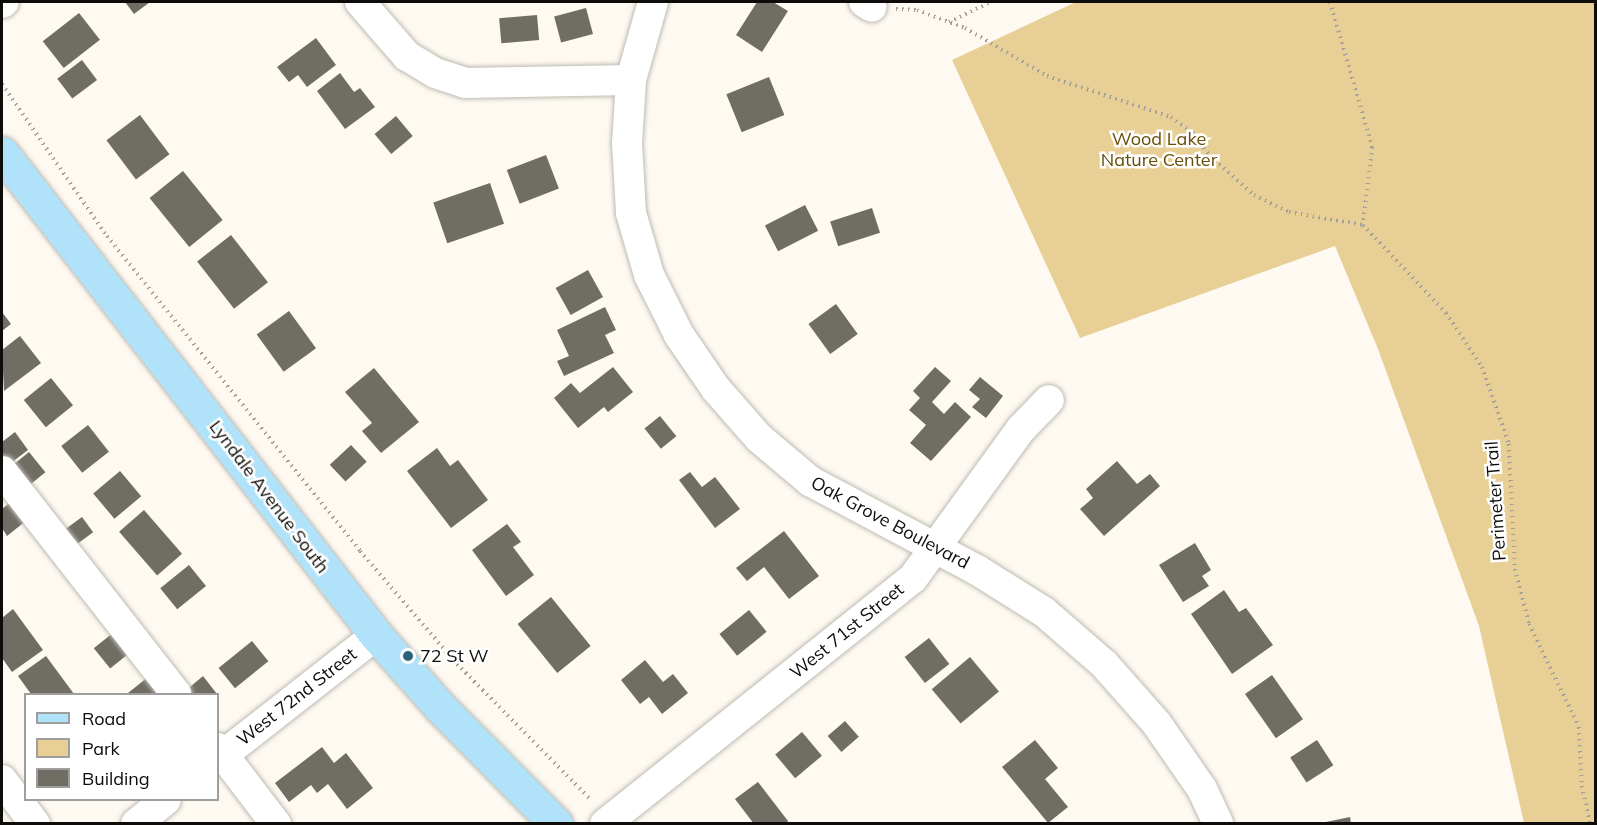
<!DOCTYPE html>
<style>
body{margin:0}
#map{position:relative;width:1597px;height:825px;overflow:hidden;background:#fefaf2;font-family:Mulish,sans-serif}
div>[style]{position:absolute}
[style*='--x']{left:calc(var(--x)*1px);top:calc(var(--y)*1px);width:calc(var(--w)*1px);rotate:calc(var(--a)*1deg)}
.green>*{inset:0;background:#e8cf96}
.building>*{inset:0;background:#706d65;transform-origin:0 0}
.path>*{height:4px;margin-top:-2px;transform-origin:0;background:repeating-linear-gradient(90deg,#a3a09a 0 1.5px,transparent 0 6px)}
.roads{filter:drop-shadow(0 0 2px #bebbb2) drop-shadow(0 0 2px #bebbb2)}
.minor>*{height:30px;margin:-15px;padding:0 15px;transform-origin:15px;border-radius:15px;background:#fff}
.major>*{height:33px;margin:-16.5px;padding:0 16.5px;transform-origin:16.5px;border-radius:16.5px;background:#b0e2f9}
.dots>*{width:16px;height:16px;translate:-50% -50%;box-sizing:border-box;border:3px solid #fff;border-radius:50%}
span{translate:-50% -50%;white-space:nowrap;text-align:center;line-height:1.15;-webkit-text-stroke:5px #fff;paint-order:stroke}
.park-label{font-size:18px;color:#674e05}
.street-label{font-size:18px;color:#0d0c09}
.poi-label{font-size:18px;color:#0d0c09}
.left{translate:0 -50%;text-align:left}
.frame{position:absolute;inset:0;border:3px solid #0d0c09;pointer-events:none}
.legend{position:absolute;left:24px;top:693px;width:195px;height:108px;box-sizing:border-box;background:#fff;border:2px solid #9e9e9d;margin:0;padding:8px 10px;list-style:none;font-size:18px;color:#0d0c09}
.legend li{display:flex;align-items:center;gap:12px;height:30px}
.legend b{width:30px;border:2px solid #9e9e9d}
</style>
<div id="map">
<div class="green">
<i style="clip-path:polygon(1076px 2px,1595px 2px,1595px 823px,1524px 823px,1479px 626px,1378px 349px,1335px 246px,1080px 338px,952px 60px)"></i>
</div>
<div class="building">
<i style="clip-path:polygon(125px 2px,150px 2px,134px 14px)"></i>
<i style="clip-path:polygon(757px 2px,773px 2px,788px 11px,762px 52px,736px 35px)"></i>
<i style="left:586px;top:8px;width:27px;height:33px;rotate:75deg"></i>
<i style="left:79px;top:13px;width:34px;height:46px;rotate:52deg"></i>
<i style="left:537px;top:15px;width:25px;height:38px;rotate:85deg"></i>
<i style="clip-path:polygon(316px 38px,336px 65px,307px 87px,298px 75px,289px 82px,277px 67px)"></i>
<i style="left:82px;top:60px;width:25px;height:31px;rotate:53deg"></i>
<i style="clip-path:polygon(340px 73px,354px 92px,360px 88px,375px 107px,345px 129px,317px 91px)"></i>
<i style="left:769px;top:77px;width:41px;height:46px;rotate:68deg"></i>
<i style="left:140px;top:115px;width:49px;height:42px;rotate:53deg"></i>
<i style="left:396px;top:116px;width:26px;height:28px;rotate:50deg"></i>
<i style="left:546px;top:155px;width:36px;height:42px;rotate:69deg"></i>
<i style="left:183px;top:171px;width:63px;height:43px;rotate:51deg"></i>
<i style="left:490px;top:183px;width:43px;height:60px;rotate:71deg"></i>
<i style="left:805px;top:205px;width:29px;height:45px;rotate:63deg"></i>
<i style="left:872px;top:208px;width:26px;height:44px;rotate:72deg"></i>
<i style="left:231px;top:235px;width:60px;height:43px;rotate:52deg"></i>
<i style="left:588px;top:270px;width:31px;height:37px;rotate:61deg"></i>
<i style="left:836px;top:304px;width:37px;height:34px;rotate:54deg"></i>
<i style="clip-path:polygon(605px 307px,616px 330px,605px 335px,614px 353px,564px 376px,557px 361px,569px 356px,557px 330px)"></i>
<i style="left:289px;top:311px;width:46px;height:40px;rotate:54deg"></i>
<i style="clip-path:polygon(2px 312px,11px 324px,2px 331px)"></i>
<i style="clip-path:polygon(20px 336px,41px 363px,4px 391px,2px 350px)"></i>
<i style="clip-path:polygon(613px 367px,633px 392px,608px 412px,604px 407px,578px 428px,554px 398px,571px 383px,580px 393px)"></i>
<i style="clip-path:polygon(935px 367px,951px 381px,932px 402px,944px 414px,955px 402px,971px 417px,931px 461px,910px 443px,926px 425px,909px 410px,920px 398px,913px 391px)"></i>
<i style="clip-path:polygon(374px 368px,419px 422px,381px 453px,362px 431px,372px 423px,345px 392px)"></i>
<i style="clip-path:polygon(980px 377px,1003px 396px,986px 418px,972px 407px,980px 399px,969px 390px)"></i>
<i style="left:51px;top:378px;width:35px;height:35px;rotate:51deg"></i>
<i style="left:660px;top:416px;width:26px;height:20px;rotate:51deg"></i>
<i style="left:88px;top:425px;width:34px;height:34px;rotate:52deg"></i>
<i style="clip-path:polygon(15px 432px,28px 450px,7px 466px,2px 458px,2px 442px)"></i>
<i style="left:351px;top:445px;width:23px;height:29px;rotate:47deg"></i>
<i style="clip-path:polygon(437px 448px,450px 466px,458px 460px,488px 500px,451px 528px,407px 471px)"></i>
<i style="left:29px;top:452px;width:26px;height:23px;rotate:51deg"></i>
<i style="clip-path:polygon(1117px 461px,1137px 484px,1150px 474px,1160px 486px,1104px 536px,1080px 509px,1093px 498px,1086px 489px)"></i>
<i style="left:120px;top:471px;width:33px;height:35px;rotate:50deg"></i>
<i style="clip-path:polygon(690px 472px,702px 487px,715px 477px,740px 509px,715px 528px,679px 480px)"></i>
<i style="clip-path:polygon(12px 501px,27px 520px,7px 536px,2px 528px,2px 509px)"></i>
<i style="left:144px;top:510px;width:58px;height:33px;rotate:49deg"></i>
<i style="left:82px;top:517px;width:19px;height:22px;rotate:54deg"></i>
<i style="clip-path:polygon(507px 524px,521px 542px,513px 547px,534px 575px,506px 596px,472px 550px)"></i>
<i style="clip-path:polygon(784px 531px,819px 576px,789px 599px,764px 567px,747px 581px,736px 568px)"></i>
<i style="clip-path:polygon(1195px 543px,1211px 570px,1202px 576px,1209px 586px,1183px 602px,1159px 565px)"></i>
<i style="left:189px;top:565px;width:27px;height:37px;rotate:51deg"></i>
<i style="clip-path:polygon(1224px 590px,1239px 612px,1246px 608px,1273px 645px,1232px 674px,1191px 614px)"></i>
<i style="left:551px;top:597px;width:63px;height:43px;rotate:51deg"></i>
<i style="clip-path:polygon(13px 609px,43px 650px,12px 672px,2px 658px,2px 618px)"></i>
<i style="left:749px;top:610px;width:28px;height:38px;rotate:51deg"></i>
<i style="left:114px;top:632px;width:26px;height:26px;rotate:51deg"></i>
<i style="left:929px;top:638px;width:33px;height:31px;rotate:52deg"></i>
<i style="left:252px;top:641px;width:26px;height:43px;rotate:51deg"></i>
<i style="clip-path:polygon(46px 656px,74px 694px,31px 694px,18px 676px)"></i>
<i style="left:970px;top:657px;width:45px;height:50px;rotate:50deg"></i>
<i style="clip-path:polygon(645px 660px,663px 682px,673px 674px,688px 693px,662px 714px,649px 697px,640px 704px,621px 680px)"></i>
<i style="left:1272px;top:675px;width:54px;height:33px;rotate:55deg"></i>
<i style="clip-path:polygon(203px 676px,217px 694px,186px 694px,184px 692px)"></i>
<i style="clip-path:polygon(148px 677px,163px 694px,130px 694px,128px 693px)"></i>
<i style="left:845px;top:721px;width:21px;height:23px;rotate:49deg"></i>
<i style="left:802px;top:732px;width:31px;height:35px;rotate:50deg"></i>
<i style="clip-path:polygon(1035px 740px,1058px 768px,1045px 779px,1068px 807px,1048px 823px,1002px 767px)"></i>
<i style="left:1317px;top:740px;width:30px;height:32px;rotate:57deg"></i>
<i style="clip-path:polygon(322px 747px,334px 763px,346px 753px,373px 788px,347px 809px,328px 784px,317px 793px,311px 785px,289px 802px,275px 783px)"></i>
<i style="clip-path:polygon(758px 782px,788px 821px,786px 824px,754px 824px,735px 799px)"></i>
<i style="clip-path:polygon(1350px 817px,1351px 824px,1326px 824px,1326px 822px)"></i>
</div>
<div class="path">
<i style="--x:1330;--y:2;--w:151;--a:73.8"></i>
<i style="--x:1372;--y:147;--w:79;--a:96.6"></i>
<i style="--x:1363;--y:225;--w:121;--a:46.7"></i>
<i style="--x:1446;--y:313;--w:65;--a:56.3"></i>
<i style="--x:1482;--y:367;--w:82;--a:70.7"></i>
<i style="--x:1509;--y:444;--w:125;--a:87.3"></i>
<i style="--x:1515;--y:569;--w:57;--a:75.7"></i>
<i style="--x:1529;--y:624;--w:114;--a:64.1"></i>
<i style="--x:1579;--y:727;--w:59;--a:87.1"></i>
<i style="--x:1582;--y:786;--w:39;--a:78"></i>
<i style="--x:896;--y:9;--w:21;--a:3"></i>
<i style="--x:917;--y:10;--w:51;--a:20.6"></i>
<i style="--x:965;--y:28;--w:95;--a:30.3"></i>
<i style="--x:1047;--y:76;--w:131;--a:18.3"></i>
<i style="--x:1171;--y:117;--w:27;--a:36"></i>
<i style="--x:1193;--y:133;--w:29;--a:54"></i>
<i style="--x:1210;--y:156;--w:59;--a:41.6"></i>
<i style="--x:1254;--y:195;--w:39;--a:26"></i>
<i style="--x:1289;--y:212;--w:75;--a:10"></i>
<i style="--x:949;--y:22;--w:47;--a:-25.5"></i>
<i style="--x:2;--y:84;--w:185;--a:55.4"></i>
<i style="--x:107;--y:236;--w:404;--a:51.2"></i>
<i style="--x:360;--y:551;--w:149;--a:49.4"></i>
<i style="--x:457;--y:664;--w:191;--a:45.4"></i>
</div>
<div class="roads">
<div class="minor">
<i style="--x:360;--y:2;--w:72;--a:49"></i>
<i style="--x:407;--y:56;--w:33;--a:31"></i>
<i style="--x:435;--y:73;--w:32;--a:18"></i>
<i style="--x:465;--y:83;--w:166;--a:-1"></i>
<i style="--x:653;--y:2;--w:81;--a:105.8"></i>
<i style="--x:631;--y:80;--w:63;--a:93.6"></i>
<i style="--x:627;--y:143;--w:70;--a:86.7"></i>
<i style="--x:631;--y:213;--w:65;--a:73.8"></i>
<i style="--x:649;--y:275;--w:67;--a:63.4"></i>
<i style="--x:679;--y:335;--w:65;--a:55.6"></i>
<i style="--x:716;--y:389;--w:65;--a:48.7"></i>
<i style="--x:759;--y:438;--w:67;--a:40.1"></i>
<i style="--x:810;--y:481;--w:189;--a:28.1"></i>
<i style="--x:977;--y:570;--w:79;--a:32.1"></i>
<i style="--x:1044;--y:612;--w:79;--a:40.9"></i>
<i style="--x:1104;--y:664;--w:80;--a:48.5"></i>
<i style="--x:1157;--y:724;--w:79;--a:55.3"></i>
<i style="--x:1202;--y:789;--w:38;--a:65"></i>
<i style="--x:864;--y:2;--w:9;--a:32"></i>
<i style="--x:2;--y:3;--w:2;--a:-27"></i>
<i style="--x:2;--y:471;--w:283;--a:52"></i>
<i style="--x:218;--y:748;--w:96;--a:52.7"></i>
<i style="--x:218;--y:759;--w:201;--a:-38.1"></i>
<i style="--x:2;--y:780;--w:55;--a:53.1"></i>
<i style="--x:136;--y:824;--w:38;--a:-39"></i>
<i style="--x:605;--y:824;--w:394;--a:-38.6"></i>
<i style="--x:913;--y:578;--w:184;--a:-54.1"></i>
<i style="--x:1021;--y:429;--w:40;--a:-46"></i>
</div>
<div class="major">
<i style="--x:2;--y:153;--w:610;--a:52.19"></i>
<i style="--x:376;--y:635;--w:96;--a:48.4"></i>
<i style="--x:440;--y:707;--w:165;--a:45.2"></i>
</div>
</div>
<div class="dots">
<i style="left:408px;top:656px;background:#2a627c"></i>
</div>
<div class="park-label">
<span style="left:1159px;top:150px">Wood Lake<br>Nature Center</span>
</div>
<div class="street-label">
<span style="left:269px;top:497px;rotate:53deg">Lyndale Avenue South</span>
<span style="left:1496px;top:501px;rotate:-94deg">Perimeter Trail</span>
<span style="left:890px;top:523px;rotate:28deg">Oak Grove Boulevard</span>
<span style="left:847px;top:631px;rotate:-39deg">West 71st Street</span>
<span style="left:297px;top:697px;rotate:-38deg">West 72nd Street</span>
</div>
<div class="poi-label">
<span class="left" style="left:420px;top:656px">72 St W</span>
</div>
<div class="frame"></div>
<ul class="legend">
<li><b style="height:8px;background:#b0e2f9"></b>Road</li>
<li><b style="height:16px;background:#e8cf96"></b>Park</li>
<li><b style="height:16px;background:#706d65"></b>Building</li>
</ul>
</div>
